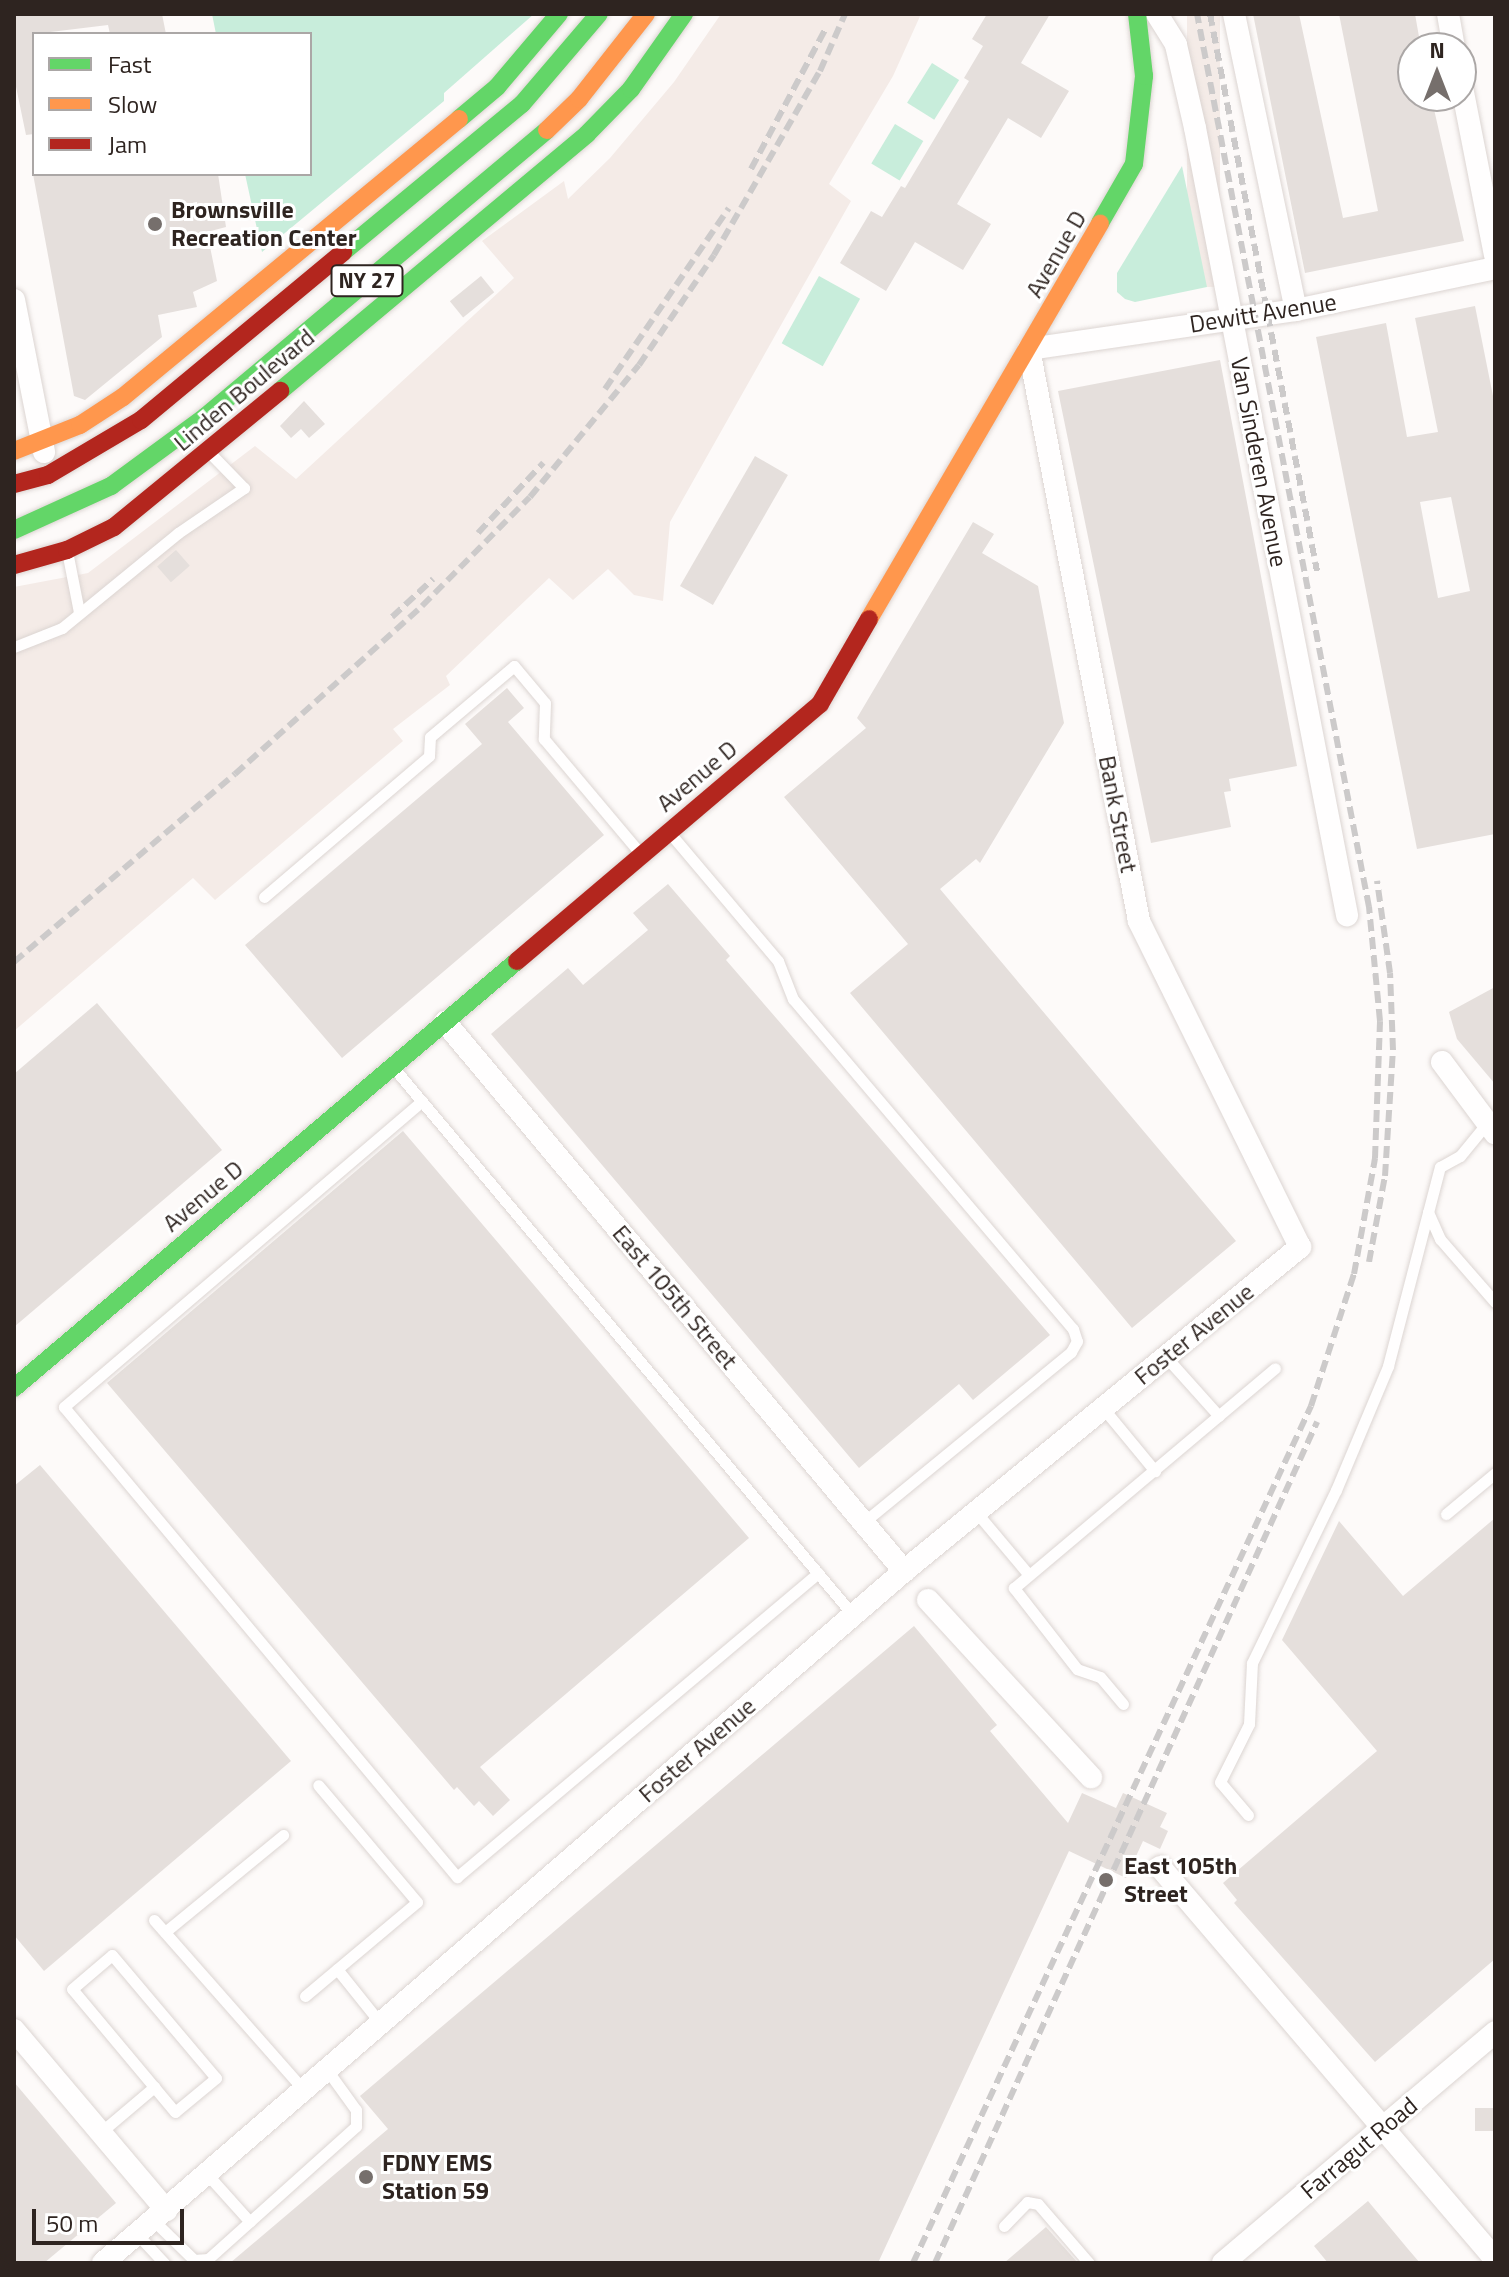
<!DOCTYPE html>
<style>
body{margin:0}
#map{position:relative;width:1509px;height:2277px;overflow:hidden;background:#fdfaf9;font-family:"Titillium Web",sans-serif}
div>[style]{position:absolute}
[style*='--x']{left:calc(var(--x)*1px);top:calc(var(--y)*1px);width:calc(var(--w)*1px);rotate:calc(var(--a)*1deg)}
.built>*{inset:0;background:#f4ebe7;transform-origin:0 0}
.green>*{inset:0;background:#c8eddb;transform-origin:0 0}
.building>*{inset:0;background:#e5dfdc;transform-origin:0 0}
.roads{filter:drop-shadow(0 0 2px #dcd5d2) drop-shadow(0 0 2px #dcd5d2)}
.lane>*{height:11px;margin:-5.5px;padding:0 5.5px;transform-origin:5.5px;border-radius:5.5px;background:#fffefe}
.street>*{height:22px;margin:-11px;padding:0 11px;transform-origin:11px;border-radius:11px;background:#fffefe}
.fast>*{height:18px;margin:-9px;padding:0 9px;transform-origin:9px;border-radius:9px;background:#63d668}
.slow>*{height:18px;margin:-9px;padding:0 9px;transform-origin:9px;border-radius:9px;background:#ff974d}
.jam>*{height:18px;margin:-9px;padding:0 9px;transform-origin:9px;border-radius:9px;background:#b3261e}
.rail>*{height:6px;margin-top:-3px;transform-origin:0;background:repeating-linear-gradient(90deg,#cccaca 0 12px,transparent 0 18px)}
.dots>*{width:22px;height:22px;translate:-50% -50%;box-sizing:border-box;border:4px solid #fff;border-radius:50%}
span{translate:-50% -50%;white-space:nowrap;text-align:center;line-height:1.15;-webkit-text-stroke:6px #fff;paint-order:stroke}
.shield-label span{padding:2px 6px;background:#fff;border:2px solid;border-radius:6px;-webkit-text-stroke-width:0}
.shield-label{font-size:22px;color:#2e2420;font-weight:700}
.poi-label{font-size:24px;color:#2e2420;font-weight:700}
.left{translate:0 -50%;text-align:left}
.street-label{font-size:24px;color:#2e2420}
.frame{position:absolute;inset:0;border:16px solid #2e2420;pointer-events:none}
.legend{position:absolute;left:32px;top:32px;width:280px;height:144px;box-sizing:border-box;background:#fff;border:2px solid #aba7a6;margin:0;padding:10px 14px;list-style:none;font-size:24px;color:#2e2420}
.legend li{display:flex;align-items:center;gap:16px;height:40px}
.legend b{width:40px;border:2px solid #aba7a6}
.north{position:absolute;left:1397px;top:32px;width:80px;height:80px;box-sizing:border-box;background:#fff;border:2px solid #aba7a6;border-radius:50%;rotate:0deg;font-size:22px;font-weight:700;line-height:32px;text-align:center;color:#2e2420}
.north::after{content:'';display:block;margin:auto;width:28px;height:36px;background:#766f6c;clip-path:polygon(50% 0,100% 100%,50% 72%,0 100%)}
.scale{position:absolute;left:32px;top:2209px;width:152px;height:36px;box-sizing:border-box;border:4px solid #2e2420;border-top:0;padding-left:10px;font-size:24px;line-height:28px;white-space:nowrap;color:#2e2420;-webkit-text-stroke:6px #fff;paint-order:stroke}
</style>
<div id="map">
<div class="built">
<i style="clip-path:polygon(721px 14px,921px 14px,893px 76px,829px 184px,851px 201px,670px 522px,663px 601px,634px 595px,608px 569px,573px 600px,549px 578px,446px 676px,450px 685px,393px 729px,403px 741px,215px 900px,193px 878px,14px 1031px,14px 587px,88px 573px,255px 446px,296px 479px,514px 278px,482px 241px,564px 181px,568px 199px,610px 158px,674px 82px)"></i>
<i style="left:1187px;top:14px;width:33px;height:273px"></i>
</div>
<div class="green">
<i style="clip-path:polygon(212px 14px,534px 14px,444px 93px,444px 101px,262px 252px,245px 174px,310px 174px,310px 34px,216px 34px)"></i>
<i style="left:932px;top:63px;width:32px;height:47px;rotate:32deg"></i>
<i style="left:895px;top:124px;width:33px;height:46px;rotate:31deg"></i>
<i style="clip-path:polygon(1182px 166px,1207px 287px,1135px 302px,1125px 299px,1117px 292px,1117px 273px)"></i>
<i style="left:819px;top:276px;width:47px;height:77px;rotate:29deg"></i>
</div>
<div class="building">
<i style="clip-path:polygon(14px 14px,162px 14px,166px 34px,110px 34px,108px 25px,34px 34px,34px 134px,26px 135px,14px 77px)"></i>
<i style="clip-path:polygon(987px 14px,1050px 14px,1021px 63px,1069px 91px,1041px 138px,1008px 118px,957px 204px,991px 224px,963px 270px,915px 242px,886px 291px,840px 263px,871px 211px,882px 217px,901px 186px,905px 188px,969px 81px,964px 78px,983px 46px,972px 39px)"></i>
<i style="clip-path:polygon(1253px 14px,1299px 14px,1343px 218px,1378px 211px,1339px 14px,1415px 14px,1421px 48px,1413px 48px,1413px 96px,1431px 96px,1464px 241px,1305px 273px)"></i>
<i style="clip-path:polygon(33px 174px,218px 174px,226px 227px,207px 232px,217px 281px,193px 292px,197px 307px,158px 315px,162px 337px,85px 400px,74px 396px)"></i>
<i style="left:481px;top:276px;width:21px;height:40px;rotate:51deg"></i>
<i style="clip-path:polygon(evenodd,1475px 306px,1495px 406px,1495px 834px,1417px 849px,1316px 337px,1386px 323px,1407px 437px,1438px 432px,1415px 318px,1475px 306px,1451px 497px,1470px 591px,1438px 598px,1420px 502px,1451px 497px)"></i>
<i style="clip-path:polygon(1220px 360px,1297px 766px,1229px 779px,1231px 791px,1224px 792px,1231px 827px,1151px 843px,1058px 391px)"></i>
<i style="clip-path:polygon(304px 401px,325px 424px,309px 438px,301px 429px,291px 438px,280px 426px)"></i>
<i style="left:755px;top:456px;width:38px;height:150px;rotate:30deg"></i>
<i style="clip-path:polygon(973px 522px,994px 534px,982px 553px,1038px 586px,1064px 723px,980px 863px,976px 859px,940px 889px,1236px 1241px,1132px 1328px,850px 993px,908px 944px,784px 797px,866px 728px,857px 718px)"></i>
<i style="left:176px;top:550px;width:21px;height:25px;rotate:49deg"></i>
<i style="clip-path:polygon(507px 688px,524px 708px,508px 722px,604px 835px,342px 1058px,245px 945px,482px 744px,465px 724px)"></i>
<i style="clip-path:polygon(668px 884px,730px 956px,726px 960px,1050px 1335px,973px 1400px,959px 1384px,859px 1468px,491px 1034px,568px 968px,583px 985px,648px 930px,633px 913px)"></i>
<i style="clip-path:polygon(1495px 987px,1495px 1084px,1457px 1039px,1449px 1012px)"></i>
<i style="clip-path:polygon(97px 1003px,222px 1150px,14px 1327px,14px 1074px)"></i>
<i style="clip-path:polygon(403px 1131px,749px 1538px,480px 1767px,510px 1800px,493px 1816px,479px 1801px,474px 1806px,457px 1787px,454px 1790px,107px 1383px)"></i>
<i style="clip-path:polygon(40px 1465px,291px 1761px,44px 1971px,14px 1935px,14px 1486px)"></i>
<i style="clip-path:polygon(1495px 1518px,1495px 1959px,1375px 2062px,1234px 1903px,1237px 1900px,1223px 1883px,1377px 1751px,1282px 1640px,1339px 1521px,1403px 1596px)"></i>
<i style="clip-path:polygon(914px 1626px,997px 1725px,990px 1731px,1068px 1823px,1082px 1793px,1116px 1808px,1123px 1793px,1167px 1813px,1160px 1827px,1168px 1831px,1160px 1849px,1143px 1841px,1126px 1878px,1069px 1851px,878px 2263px,230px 2263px,388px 2129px,360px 2096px)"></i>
<i style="clip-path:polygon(14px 2082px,116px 2203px,44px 2263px,14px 2263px)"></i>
<i style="left:1495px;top:2108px;width:23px;height:20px;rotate:90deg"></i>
<i style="clip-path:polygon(1368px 2201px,1408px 2249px,1420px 2263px,1328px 2263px,1314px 2246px)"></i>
<i style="clip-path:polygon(1046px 2227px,1078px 2263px,1004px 2263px)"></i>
</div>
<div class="roads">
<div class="lane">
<i style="--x:67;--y:551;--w:62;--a:78.9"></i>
<i style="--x:14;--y:647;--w:52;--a:-21.6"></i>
<i style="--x:62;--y:628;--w:150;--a:-39.3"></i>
<i style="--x:178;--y:533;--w:80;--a:-34.3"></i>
<i style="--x:244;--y:488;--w:49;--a:-134.2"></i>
<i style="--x:669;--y:832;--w:169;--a:49.8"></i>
<i style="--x:778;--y:961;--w:41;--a:68.5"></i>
<i style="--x:793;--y:999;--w:433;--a:49.7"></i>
<i style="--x:1073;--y:1329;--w:13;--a:72"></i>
<i style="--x:1077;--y:1341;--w:13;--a:119"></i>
<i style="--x:1071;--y:1352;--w:268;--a:140.6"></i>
<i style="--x:264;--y:897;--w:217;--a:-40.5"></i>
<i style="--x:429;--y:756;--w:19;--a:-87"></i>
<i style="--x:430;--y:737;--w:110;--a:-40.2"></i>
<i style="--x:514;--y:666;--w:48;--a:50"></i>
<i style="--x:545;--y:703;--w:36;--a:92"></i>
<i style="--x:544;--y:739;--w:149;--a:49.9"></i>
<i style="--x:393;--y:1067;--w:715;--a:49.99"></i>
<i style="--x:422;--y:1101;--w:471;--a:139.5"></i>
<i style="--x:64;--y:1407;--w:613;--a:50.1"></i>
<i style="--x:457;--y:1877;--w:472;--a:-40.1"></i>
<i style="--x:1428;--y:1212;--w:30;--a:66"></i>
<i style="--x:1440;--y:1239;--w:84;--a:48.9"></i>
<i style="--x:1166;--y:1357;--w:79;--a:48.1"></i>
<i style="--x:1103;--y:1408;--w:82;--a:50.5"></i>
<i style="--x:976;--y:1512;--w:82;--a:49.9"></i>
<i style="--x:1446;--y:1514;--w:64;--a:-39.9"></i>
<i style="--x:1123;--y:1704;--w:35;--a:-130"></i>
<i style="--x:1100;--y:1677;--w:24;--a:-161"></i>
<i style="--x:1077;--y:1669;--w:103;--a:-127.9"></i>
<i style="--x:1014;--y:1588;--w:341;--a:-40.1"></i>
<i style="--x:1248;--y:1815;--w:43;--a:-130.3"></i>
<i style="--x:1220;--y:1782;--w:65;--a:-63.4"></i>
<i style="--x:1249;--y:1724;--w:61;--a:-87.2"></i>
<i style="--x:1252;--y:1663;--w:192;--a:-64.1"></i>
<i style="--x:1336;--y:1490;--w:134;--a:-67.2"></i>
<i style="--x:1388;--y:1366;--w:206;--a:-75.4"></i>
<i style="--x:1440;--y:1167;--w:23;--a:-29"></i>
<i style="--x:1460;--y:1156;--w:43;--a:-50.7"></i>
<i style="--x:154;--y:1920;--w:227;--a:48.6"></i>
<i style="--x:165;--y:1932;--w:153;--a:-39.4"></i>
<i style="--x:112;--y:1955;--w:161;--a:49.8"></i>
<i style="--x:216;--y:2078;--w:53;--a:140.3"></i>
<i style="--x:175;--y:2112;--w:160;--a:-129.9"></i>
<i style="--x:72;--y:1989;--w:52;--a:-40.4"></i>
<i style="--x:337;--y:1969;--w:70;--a:51.3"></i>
<i style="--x:305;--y:1996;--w:146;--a:-40"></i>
<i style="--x:417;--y:1902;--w:153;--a:-130.2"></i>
<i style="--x:101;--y:2132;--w:70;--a:-40.3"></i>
<i style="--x:207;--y:2174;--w:64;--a:48.1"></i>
<i style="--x:153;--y:2220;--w:57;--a:44.3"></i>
<i style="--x:194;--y:2260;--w:14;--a:-4"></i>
<i style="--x:208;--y:2259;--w:199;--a:-41.9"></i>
<i style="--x:356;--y:2126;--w:16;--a:-90"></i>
<i style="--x:356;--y:2110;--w:49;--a:-125.9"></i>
<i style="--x:1004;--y:2226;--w:33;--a:-46"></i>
<i style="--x:1027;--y:2202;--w:11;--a:10"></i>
<i style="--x:1038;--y:2204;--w:78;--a:49.2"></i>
<i style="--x:137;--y:2234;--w:40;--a:47"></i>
</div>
<div class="street">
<i style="--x:1157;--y:14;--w:36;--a:58"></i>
<i style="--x:1176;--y:45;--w:85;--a:77.1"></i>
<i style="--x:1195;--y:128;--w:802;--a:79.07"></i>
<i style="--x:1234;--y:14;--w:302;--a:78.2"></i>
<i style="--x:1448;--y:14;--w:35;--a:80"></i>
<i style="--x:1461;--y:82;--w:176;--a:78.9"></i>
<i style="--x:14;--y:300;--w:155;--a:78.8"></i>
<i style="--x:445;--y:1022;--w:716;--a:50.1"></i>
<i style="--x:1442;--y:1062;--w:89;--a:53.3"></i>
<i style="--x:928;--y:1600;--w:241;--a:47.4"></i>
<i style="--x:1160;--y:1867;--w:516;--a:49.48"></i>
<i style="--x:14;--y:2030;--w:236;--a:49.8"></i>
<i style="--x:103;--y:2263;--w:1059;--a:-40.82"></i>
<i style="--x:904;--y:1571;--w:512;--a:-39.29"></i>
<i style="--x:1300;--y:1247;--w:364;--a:-116.3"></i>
<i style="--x:1139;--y:921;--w:582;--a:-100.89"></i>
<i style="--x:1029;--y:349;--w:270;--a:-8.3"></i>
<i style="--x:1296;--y:310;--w:203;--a:-11.9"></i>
<i style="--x:1223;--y:2263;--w:357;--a:-40.3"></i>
</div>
<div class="fast">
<i style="--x:459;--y:119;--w:50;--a:-40.1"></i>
<i style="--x:497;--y:87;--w:96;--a:-49.7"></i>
<i style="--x:1100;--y:223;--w:68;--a:-60"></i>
<i style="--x:1134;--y:164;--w:89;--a:-83.5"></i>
<i style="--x:1144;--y:76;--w:62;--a:-96.4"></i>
<i style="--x:343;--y:252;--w:232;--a:-39.6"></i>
<i style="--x:522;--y:104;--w:118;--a:-49.5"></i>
<i style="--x:280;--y:391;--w:400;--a:-39.9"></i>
<i style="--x:587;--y:134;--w:63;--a:-45.6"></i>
<i style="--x:631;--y:89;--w:92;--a:-54.8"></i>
<i style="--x:14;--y:530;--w:107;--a:-24.4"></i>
<i style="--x:111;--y:486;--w:117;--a:-36.3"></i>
<i style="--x:205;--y:417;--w:446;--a:-40"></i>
<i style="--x:14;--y:1388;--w:660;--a:-40.33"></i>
</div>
<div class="slow">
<i style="--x:547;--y:130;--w:45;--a:-44.1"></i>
<i style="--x:579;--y:99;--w:108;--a:-51.8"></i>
<i style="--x:14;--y:451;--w:71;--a:-21.5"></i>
<i style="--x:80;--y:425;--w:51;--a:-33.1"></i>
<i style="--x:123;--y:397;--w:436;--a:-39.6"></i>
<i style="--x:869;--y:619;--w:458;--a:-59.7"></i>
</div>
<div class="jam">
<i style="--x:14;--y:484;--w:35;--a:-15"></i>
<i style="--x:48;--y:475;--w:108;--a:-30.6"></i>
<i style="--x:141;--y:420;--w:263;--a:-39.7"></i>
<i style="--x:14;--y:565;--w:55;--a:-15.8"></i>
<i style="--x:67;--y:550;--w:52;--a:-26.1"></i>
<i style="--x:114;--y:527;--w:215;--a:-39.3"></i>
<i style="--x:517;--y:961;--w:397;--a:-40.3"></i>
<i style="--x:820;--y:704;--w:98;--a:-60"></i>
</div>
</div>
<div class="rail">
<i style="--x:1210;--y:14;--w:567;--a:79.13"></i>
<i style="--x:751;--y:169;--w:160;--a:-62"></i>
<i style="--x:605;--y:389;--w:219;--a:-55.6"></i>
<i style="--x:478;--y:533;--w:96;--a:-47.1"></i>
<i style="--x:392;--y:617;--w:56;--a:-42.8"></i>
<i style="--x:14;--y:962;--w:290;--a:-40.4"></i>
<i style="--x:235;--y:774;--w:251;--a:-41.9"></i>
<i style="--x:422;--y:606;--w:153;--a:-45.3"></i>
<i style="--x:530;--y:497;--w:171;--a:-50.5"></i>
<i style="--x:639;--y:365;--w:133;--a:-55.7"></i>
<i style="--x:714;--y:255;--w:212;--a:-60.1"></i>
<i style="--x:820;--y:71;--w:62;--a:-66.3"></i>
<i style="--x:1369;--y:1262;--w:87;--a:-79.5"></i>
<i style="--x:1385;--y:1176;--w:126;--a:-86.4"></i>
<i style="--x:1393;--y:1050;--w:77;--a:-92.2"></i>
<i style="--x:1390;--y:973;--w:93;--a:-98"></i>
<i style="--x:913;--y:2263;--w:945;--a:-65.09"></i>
<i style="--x:1311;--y:1406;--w:139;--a:-72"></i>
<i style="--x:1354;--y:1274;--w:118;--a:-79.7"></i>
<i style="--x:1375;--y:1158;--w:137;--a:-87.9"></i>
<i style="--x:1380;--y:1021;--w:115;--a:-95.5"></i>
<i style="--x:1369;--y:907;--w:909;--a:-100.9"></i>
<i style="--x:935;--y:2263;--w:924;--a:-65.57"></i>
</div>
<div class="dots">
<i style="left:155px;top:224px;background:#766f6c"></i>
<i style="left:1106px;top:1880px;background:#766f6c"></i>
<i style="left:366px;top:2177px;background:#766f6c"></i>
</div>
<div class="shield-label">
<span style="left:367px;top:281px">NY 27</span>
</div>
<div class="poi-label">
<span class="left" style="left:171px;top:224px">Brownsville<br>Recreation Center</span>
<span class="left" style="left:1124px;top:1880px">East 105th<br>Street</span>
<span class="left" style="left:382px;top:2177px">FDNY EMS<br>Station 59</span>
</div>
<div class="street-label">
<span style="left:1056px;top:254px;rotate:-60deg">Avenue D</span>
<span style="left:1263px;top:313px;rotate:-9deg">Dewitt Avenue</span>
<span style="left:244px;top:390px;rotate:-40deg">Linden Boulevard</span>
<span style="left:1259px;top:462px;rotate:79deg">Van Sinderen Avenue</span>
<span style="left:697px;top:776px;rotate:-40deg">Avenue D</span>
<span style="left:1118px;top:814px;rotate:79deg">Bank Street</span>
<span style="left:203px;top:1196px;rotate:-40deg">Avenue D</span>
<span style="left:675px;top:1297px;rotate:50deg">East 105th Street</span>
<span style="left:1194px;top:1334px;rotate:-39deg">Foster Avenue</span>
<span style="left:697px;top:1750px;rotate:-41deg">Foster Avenue</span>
<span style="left:1359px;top:2148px;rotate:-40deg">Farragut Road</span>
</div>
<div class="frame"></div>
<ul class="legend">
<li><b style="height:10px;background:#63d668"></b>Fast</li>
<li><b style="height:10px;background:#ff974d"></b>Slow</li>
<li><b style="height:10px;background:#b3261e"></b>Jam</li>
</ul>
<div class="north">N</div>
<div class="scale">50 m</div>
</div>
